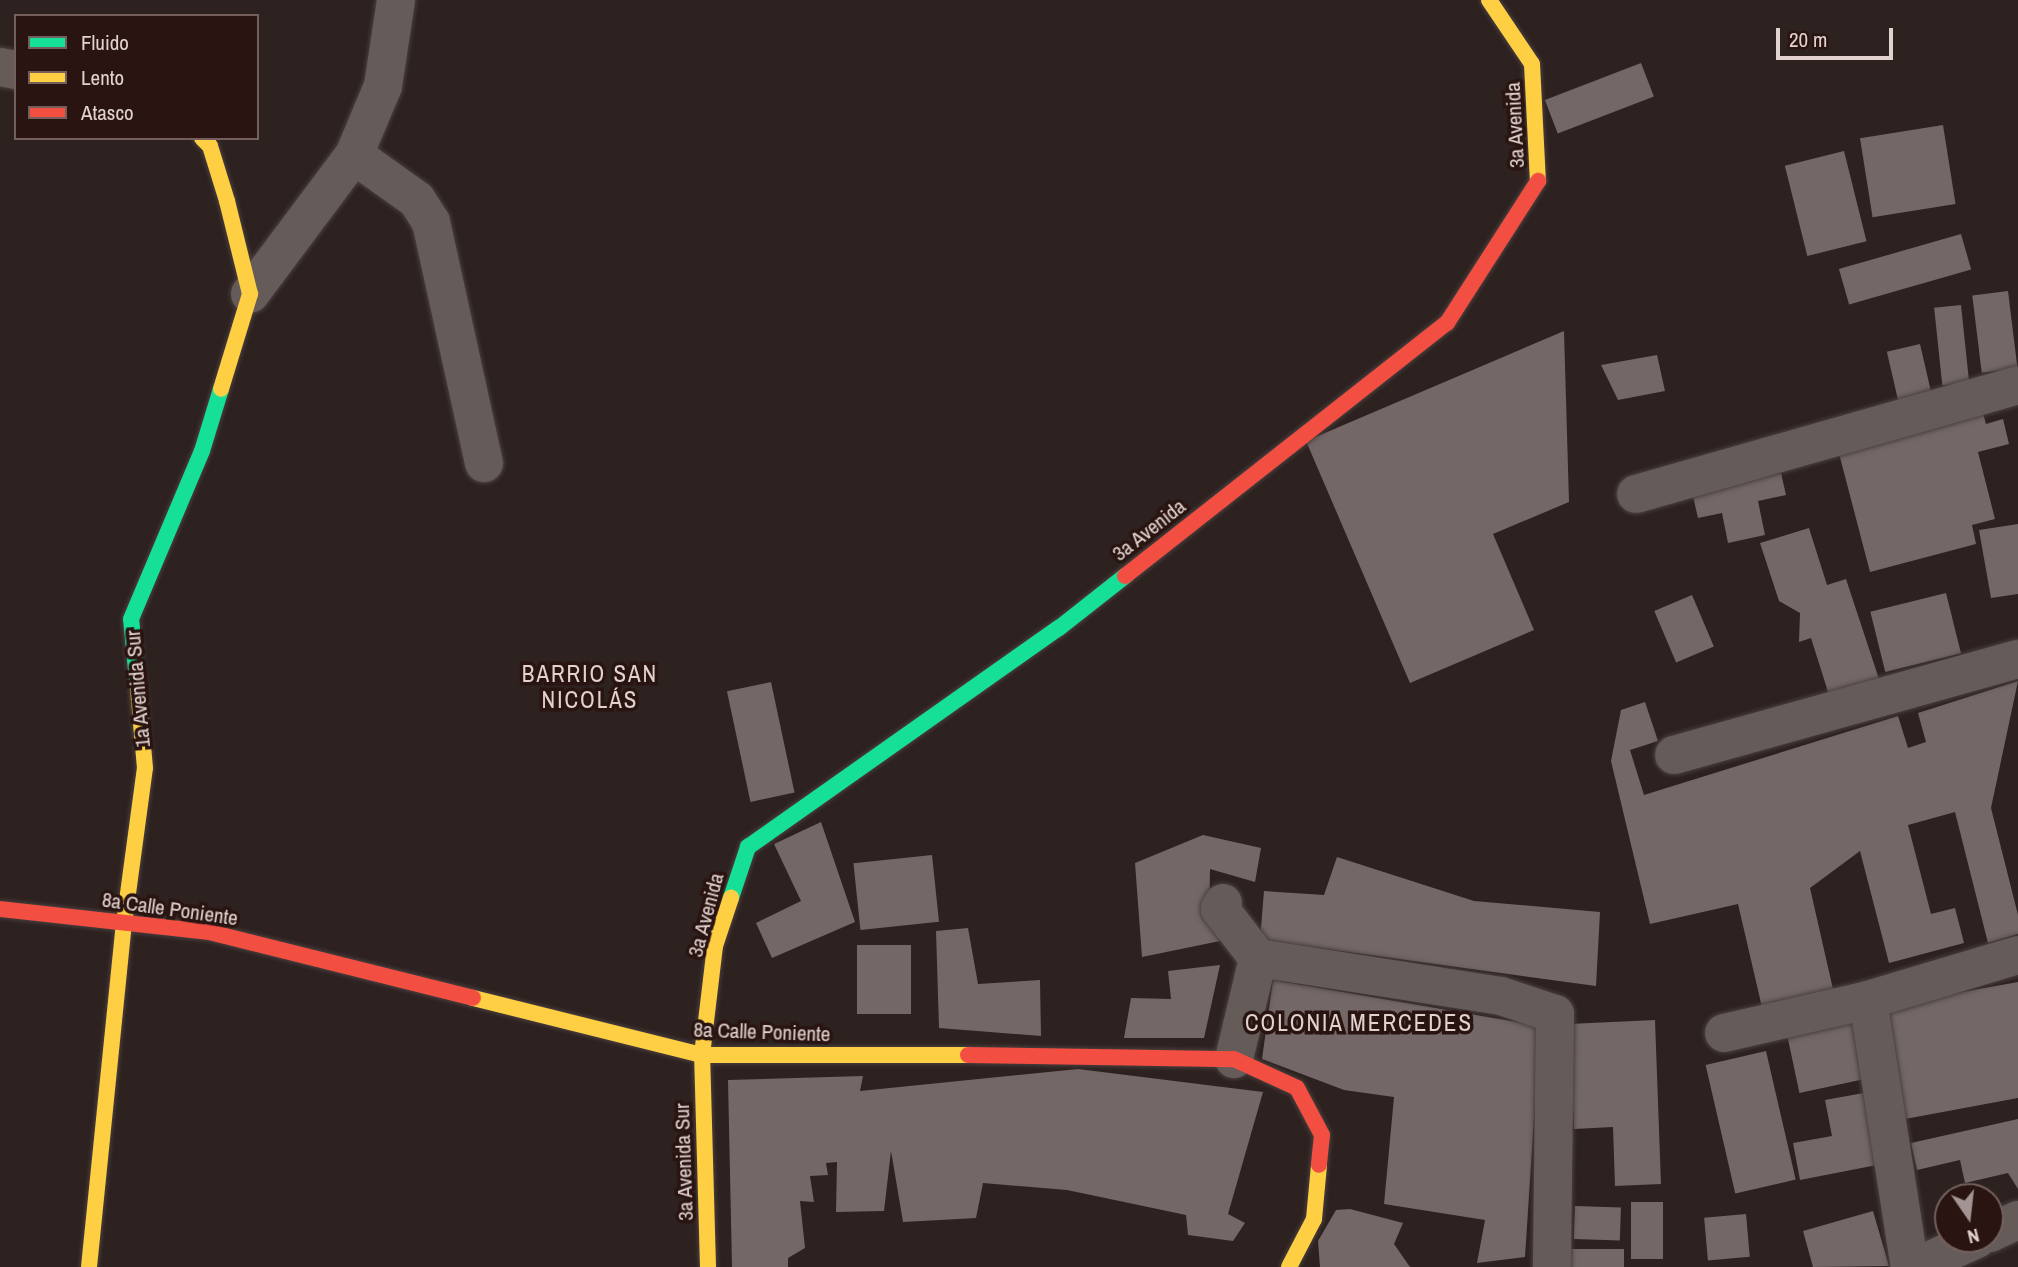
<!DOCTYPE html>
<meta charset="utf-8">
<style>
body{margin:0}
#map{position:relative;width:2018px;height:1267px;overflow:hidden;background:#2d2220;font-family:"Archivo Narrow",sans-serif}
div>[style]{position:absolute}
[style*='--x']{left:calc(var(--x)*1px);top:calc(var(--y)*1px);width:calc(var(--w)*1px);rotate:calc(var(--a)*1deg)}
.building>*{inset:0;background:#736867;transform-origin:0 0}
.roads{filter:drop-shadow(0 0 2px #4a3f3e) drop-shadow(0 0 2px #4a3f3e)}
.street>*{height:38px;margin:-19px;padding:0 19px;transform-origin:19px;border-radius:19px;background:#655c5a}
.fast>*{height:16px;margin:-8px;padding:0 8px;transform-origin:8px;border-radius:8px;background:#16e098}
.slow>*{height:16px;margin:-8px;padding:0 8px;transform-origin:8px;border-radius:8px;background:#ffcf43}
.jam>*{height:16px;margin:-8px;padding:0 8px;transform-origin:8px;border-radius:8px;background:#f24e42}
span{translate:-50% -50%;white-space:nowrap;text-align:center;line-height:1.15;-webkit-text-stroke:7px #291411;paint-order:stroke}
.street-label{font-size:21px;color:#e1d2cf}
.neighbourhood-label{font-size:23px;color:#e1d2cf;letter-spacing:2px}
.legend{position:absolute;left:14px;top:14px;width:245px;height:126px;box-sizing:border-box;background:#291411;border:2px solid #73605d;margin:0;padding:9px 12px;list-style:none;font-size:21px;color:#e1d2cf}
.legend li{display:flex;align-items:center;gap:14px;height:35px}
.legend b{width:35px;border:2px solid #73605d}
.north{position:absolute;left:1934px;top:1183px;width:70px;height:70px;box-sizing:border-box;background:#291411;border:2px solid #73605d;border-radius:50%;rotate:166deg;font-size:19px;font-weight:700;line-height:28px;text-align:center;color:#e1d2cf}
.north::after{content:'';display:block;margin:auto;width:24px;height:32px;background:#a29492;clip-path:polygon(50% 0,100% 100%,50% 72%,0 100%)}
.scale{position:absolute;left:1776px;top:28px;width:117px;height:32px;box-sizing:border-box;border:4px solid #e1d2cf;border-top:0;padding-left:9px;font-size:21px;line-height:24px;white-space:nowrap;color:#e1d2cf;-webkit-text-stroke:5px #291411;paint-order:stroke}
</style>
<div id="map">
<div class="building">
<i style="left:1641px;top:63px;width:36px;height:103px;rotate:69deg"></i>
<i style="left:1943px;top:125px;width:80px;height:84px;rotate:81deg"></i>
<i style="left:1844px;top:151px;width:93px;height:61px;rotate:76deg"></i>
<i style="left:1961px;top:234px;width:37px;height:127px;rotate:74deg"></i>
<i style="left:2008px;top:291px;width:78px;height:36px;rotate:83deg"></i>
<i style="left:1961px;top:305px;width:78px;height:27px;rotate:84deg"></i>
<i style="clip-path:polygon(1564px 331px,1569px 502px,1493px 534px,1534px 630px,1410px 683px,1306px 441px)"></i>
<i style="left:1920px;top:344px;width:55px;height:34px;rotate:77deg"></i>
<i style="clip-path:polygon(1657px 355px,1665px 391px,1618px 400px,1601px 365px)"></i>
<i style="clip-path:polygon(1981px 406px,1986px 424px,2003px 419px,2009px 444px,1978px 452px,1995px 519px,1972px 525px,1976px 544px,1870px 572px,1836px 442px)"></i>
<i style="clip-path:polygon(1781px 473px,1786px 495px,1758px 501px,1765px 535px,1728px 543px,1722px 513px,1698px 518px,1692px 492px)"></i>
<i style="clip-path:polygon(2018px 524px,2018px 594px,1991px 598px,1979px 530px)"></i>
<i style="clip-path:polygon(1809px 528px,1827px 585px,1846px 579px,1879px 679px,1829px 695px,1811px 638px,1799px 642px,1800px 613px,1779px 601px,1760px 543px)"></i>
<i style="left:1946px;top:593px;width:62px;height:78px;rotate:76deg"></i>
<i style="left:1692px;top:595px;width:56px;height:41px;rotate:67deg"></i>
<i style="clip-path:polygon(2018px 681px,1991px 808px,2018px 915px,2018px 934px,1988px 943px,1955px 812px,1908px 825px,1931px 914px,1955px 908px,1964px 943px,1889px 963px,1860px 851px,1810px 888px,1835px 998px,1764px 1016px,1738px 904px,1650px 924px,1611px 761px,1621px 710px,1645px 702px,1658px 741px,1630px 750px,1644px 795px,1898px 716px,1908px 748px,1926px 742px,1918px 713px)"></i>
<i style="left:771px;top:682px;width:113px;height:45px;rotate:78deg"></i>
<i style="clip-path:polygon(821px 822px,855px 922px,772px 958px,756px 923px,801px 901px,774px 844px)"></i>
<i style="clip-path:polygon(1203px 835px,1261px 848px,1255px 882px,1210px 869px,1209px 925px,1221px 931px,1220px 941px,1142px 957px,1135px 863px)"></i>
<i style="left:932px;top:855px;width:67px;height:79px;rotate:84deg"></i>
<i style="clip-path:polygon(1337px 857px,1474px 901px,1600px 912px,1596px 986px,1260px 940px,1264px 891px,1324px 895px)"></i>
<i style="clip-path:polygon(968px 928px,978px 984px,1040px 980px,1041px 1036px,939px 1028px,936px 931px)"></i>
<i style="left:857px;top:945px;width:54px;height:69px"></i>
<i style="clip-path:polygon(1220px 965px,1204px 1038px,1124px 1038px,1131px 998px,1171px 999px,1168px 971px)"></i>
<i style="clip-path:polygon(1273px 980px,1540px 1026px,1525px 1257px,1477px 1263px,1485px 1220px,1384px 1204px,1394px 1097px,1344px 1090px,1262px 1059px)"></i>
<i style="clip-path:polygon(2018px 982px,2018px 1098px,1905px 1119px,1884px 1006px)"></i>
<i style="left:1853px;top:1013px;width:67px;height:69px;rotate:78deg"></i>
<i style="clip-path:polygon(1655px 1020px,1661px 1184px,1615px 1186px,1613px 1127px,1574px 1129px,1569px 1024px)"></i>
<i style="left:1766px;top:1051px;width:132px;height:62px;rotate:77deg"></i>
<i style="clip-path:polygon(1078px 1069px,1263px 1092px,1228px 1214px,1245px 1223px,1233px 1241px,1188px 1235px,1186px 1215px,1067px 1190px,983px 1183px,976px 1218px,903px 1222px,891px 1151px,884px 1211px,836px 1212px,837px 1162px,826px 1163px,828px 1175px,810px 1176px,814px 1202px,800px 1201px,805px 1248px,788px 1258px,788px 1267px,732px 1267px,728px 1080px,863px 1076px,860px 1091px)"></i>
<i style="clip-path:polygon(1869px 1092px,1882px 1164px,1800px 1180px,1793px 1143px,1832px 1136px,1825px 1100px)"></i>
<i style="clip-path:polygon(2018px 1119px,2018px 1189px,2008px 1173px,1965px 1183px,1960px 1160px,1917px 1170px,1911px 1143px)"></i>
<i style="left:1631px;top:1202px;width:32px;height:57px"></i>
<i style="left:1575px;top:1206px;width:46px;height:33px;rotate:2deg"></i>
<i style="clip-path:polygon(1350px 1209px,1403px 1223px,1394px 1244px,1410px 1267px,1320px 1267px,1318px 1241px,1336px 1210px)"></i>
<i style="clip-path:polygon(1873px 1211px,1889px 1266px,1813px 1267px,1803px 1231px)"></i>
<i style="left:1746px;top:1214px;width:43px;height:42px;rotate:85deg"></i>
<i style="left:1565px;top:1249px;width:59px;height:18px"></i>
</div>
<div class="roads">
<div class="street">
<i style="--x:0;--y:67;--w:16;--a:11"></i>
<i style="--x:354;--y:155;--w:77;--a:35.5"></i>
<i style="--x:417;--y:200;--w:26;--a:58"></i>
<i style="--x:431;--y:222;--w:247;--a:77.6"></i>
<i style="--x:250;--y:294;--w:174;--a:-53.2"></i>
<i style="--x:354;--y:155;--w:75;--a:-67.2"></i>
<i style="--x:383;--y:86;--w:87;--a:-81.4"></i>
<i style="--x:1636;--y:494;--w:397;--a:-15.9"></i>
<i style="--x:1674;--y:755;--w:357;--a:-15.6"></i>
<i style="--x:1223;--y:903;--w:7;--a:117"></i>
<i style="--x:1220;--y:909;--w:62;--a:52.2"></i>
<i style="--x:1258;--y:958;--w:246;--a:8.9"></i>
<i style="--x:1501;--y:996;--w:57;--a:18.4"></i>
<i style="--x:1555;--y:1014;--w:253;--a:90.7"></i>
<i style="--x:1868;--y:1000;--w:270;--a:81.1"></i>
<i style="--x:1724;--y:1033;--w:148;--a:-12.9"></i>
<i style="--x:1868;--y:1000;--w:157;--a:-16.7"></i>
<i style="--x:1234;--y:1059;--w:104;--a:-76.6"></i>
<i style="--x:1990;--y:1233;--w:31;--a:-25"></i>
<i style="--x:1915;--y:1267;--w:68;--a:-24.3"></i>
</div>
<div class="fast">
<i style="--x:138;--y:690;--w:71;--a:-95.6"></i>
<i style="--x:131;--y:619;--w:182;--a:-67.1"></i>
<i style="--x:202;--y:451;--w:65;--a:-73"></i>
<i style="--x:731;--y:898;--w:54;--a:-71.6"></i>
<i style="--x:748;--y:847;--w:380;--a:-35.2"></i>
<i style="--x:1059;--y:628;--w:84;--a:-38.2"></i>
</div>
<div class="slow">
<i style="--x:1489;--y:0;--w:77;--a:56.1"></i>
<i style="--x:1532;--y:64;--w:117;--a:87.1"></i>
<i style="--x:202;--y:138;--w:11;--a:45"></i>
<i style="--x:210;--y:146;--w:58;--a:72.8"></i>
<i style="--x:227;--y:201;--w:96;--a:76.1"></i>
<i style="--x:250;--y:294;--w:99;--a:107"></i>
<i style="--x:473;--y:998;--w:236;--a:14"></i>
<i style="--x:702;--y:1055;--w:266;--a:0"></i>
<i style="--x:89;--y:1267;--w:346;--a:-84.2"></i>
<i style="--x:124;--y:923;--w:156;--a:-82.3"></i>
<i style="--x:145;--y:768;--w:78;--a:-95.1"></i>
<i style="--x:708;--y:1267;--w:212;--a:-91.6"></i>
<i style="--x:702;--y:1055;--w:110;--a:-83.2"></i>
<i style="--x:715;--y:946;--w:51;--a:-71.6"></i>
<i style="--x:1289;--y:1267;--w:54;--a:-62.5"></i>
<i style="--x:1314;--y:1219;--w:54;--a:-84.7"></i>
</div>
<div class="jam">
<i style="--x:1125;--y:576;--w:410;--a:-38.2"></i>
<i style="--x:1447;--y:323;--w:169;--a:-57.3"></i>
<i style="--x:0;--y:909;--w:210;--a:6.3"></i>
<i style="--x:209;--y:932;--w:272;--a:14"></i>
<i style="--x:968;--y:1055;--w:266;--a:0.9"></i>
<i style="--x:1234;--y:1059;--w:69;--a:24.7"></i>
<i style="--x:1297;--y:1088;--w:53;--a:62"></i>
<i style="--x:1322;--y:1135;--w:30;--a:96"></i>
</div>
</div>
<div class="street-label">
<span style="left:1515px;top:125px;rotate:-93deg">3a Avenida</span>
<span style="left:1149px;top:530px;rotate:-38deg">3a Avenida</span>
<span style="left:138px;top:689px;rotate:-95deg">1a Avenida Sur</span>
<span style="left:170px;top:909px;rotate:8deg">8a Calle Poniente</span>
<span style="left:706px;top:915px;rotate:-75deg">3a Avenida</span>
<span style="left:762px;top:1032px;rotate:2deg">8a Calle Poniente</span>
<span style="left:684px;top:1162px;rotate:-92deg">3a Avenida Sur</span>
</div>
<div class="neighbourhood-label">
<span style="left:590px;top:687px">BARRIO SAN<br>NICOLÁS</span>
<span style="left:1359px;top:1023px">COLONIA MERCEDES</span>
</div>
<ul class="legend">
<li><b style="height:9px;background:#16e098"></b>Fluido</li>
<li><b style="height:9px;background:#ffcf43"></b>Lento</li>
<li><b style="height:9px;background:#f24e42"></b>Atasco</li>
</ul>
<div class="north">N</div>
<div class="scale">20 m</div>
</div>
